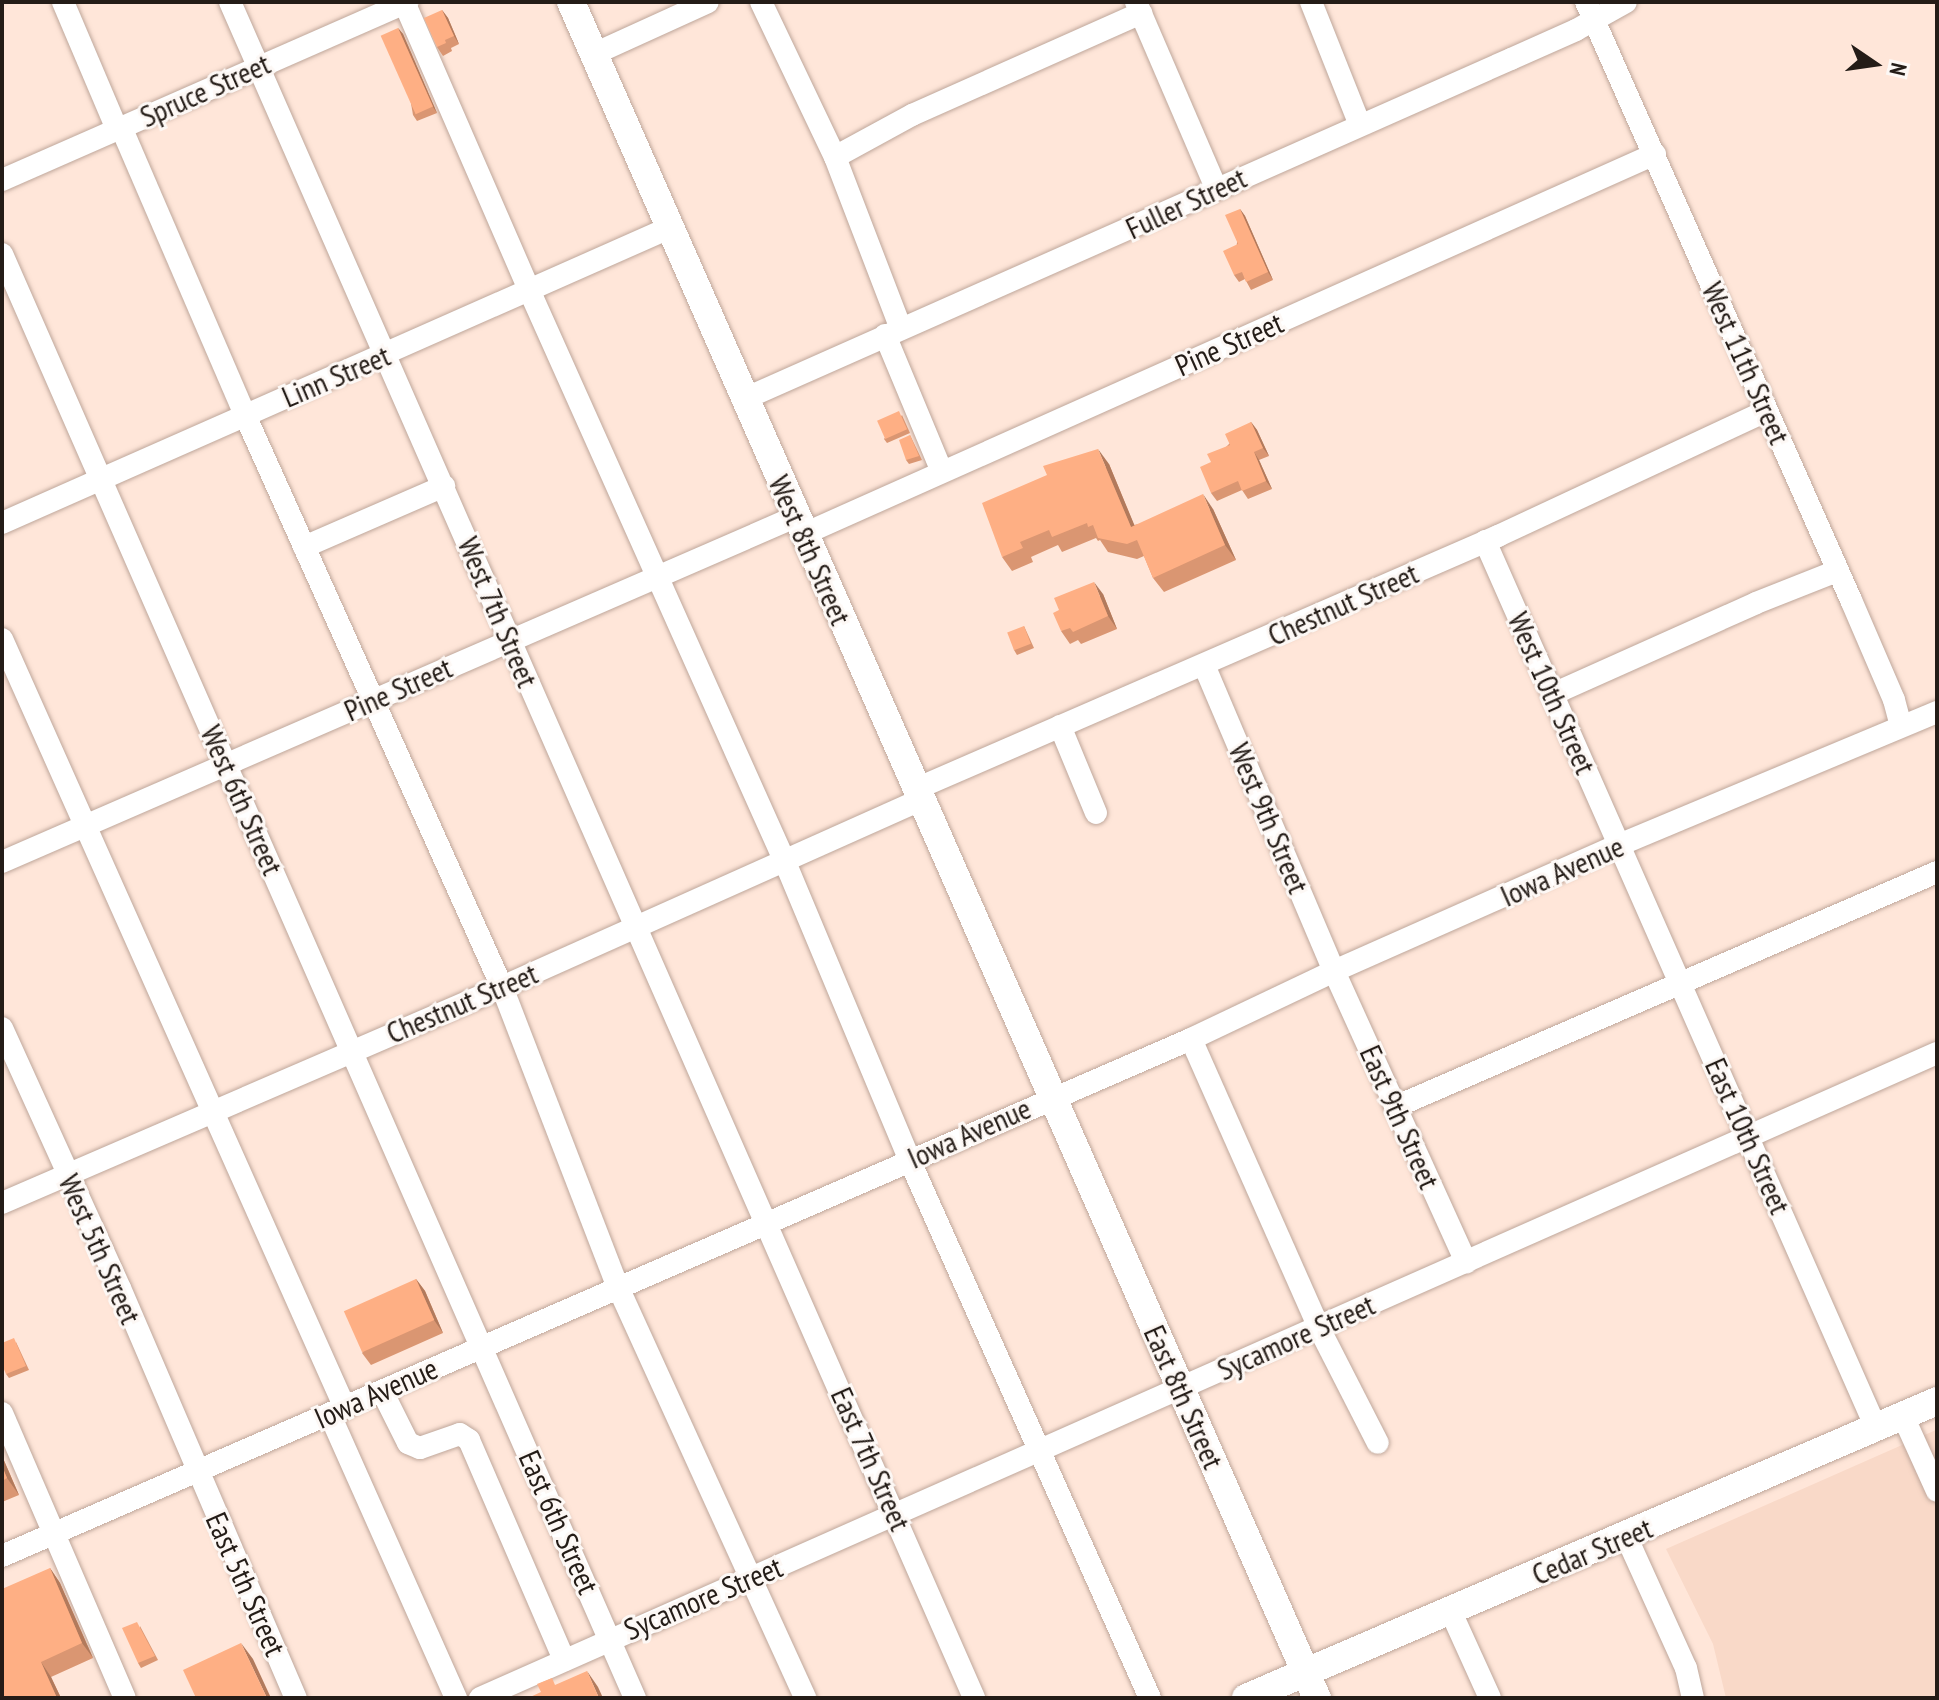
<!DOCTYPE html>
<style>
body{margin:0}
#map{position:relative;width:1939px;height:1700px;overflow:hidden;background:#ffe6d9;font-family:"PT Sans Narrow",sans-serif}
div>[style]{position:absolute}
[style*='--x']{left:calc(var(--x)*1px);top:calc(var(--y)*1px);width:calc(var(--w)*1px);rotate:calc(var(--a)*1deg)}
.built>*{inset:0;background:#f9d9c8}
.roads{filter:drop-shadow(0 0 2px #bfa79b) drop-shadow(0 0 2px #bfa79b)}
.minor>*{height:22px;margin:-11px;padding:0 11px;transform-origin:11px;border-radius:11px;background:#fff}
.major>*{height:28px;margin:-14px;padding:0 14px;transform-origin:14px;border-radius:14px;background:#fff}
.wall>*{inset:0;background:#da9672}
.shaded-wall>*{inset:0;background:#b27a5c}
.building>*{inset:0;background:#feaf84;transform-origin:0 0}
span{translate:-50% -50%;white-space:nowrap;text-align:center;line-height:1.15;-webkit-text-stroke:6px #fdf8f5;paint-order:stroke}
.street-label{font-size:30px;color:#241c17}
.frame{position:absolute;inset:0;border:4px solid #241c17;pointer-events:none}
.north{position:absolute;left:1835px;top:24px;width:80px;height:80px;-webkit-text-stroke:6px #fdf8f5;paint-order:stroke;rotate:103deg;font-size:22px;font-weight:700;line-height:32px;text-align:center;color:#241c17}
.north::after{content:'';display:block;margin:auto;width:28px;height:36px;background:#241c17;clip-path:polygon(50% 0,100% 100%,50% 72%,0 100%)}
</style>
<div id="map">
<div class="built">
<i style="clip-path:polygon(1936px 1430px,1937px 1698px,1726px 1698px,1713px 1644px,1666px 1549px)"></i>
</div>
<div class="roads">
<div class="minor">
<i style="--x:63;--y:2;--w:138;--a:67"></i>
<i style="--x:230;--y:2;--w:1852;--a:66.31"></i>
<i style="--x:404;--y:2;--w:316;--a:66.5"></i>
<i style="--x:530;--y:292;--w:624;--a:65.9"></i>
<i style="--x:785;--y:862;--w:322;--a:67.3"></i>
<i style="--x:909;--y:1159;--w:590;--a:65.91"></i>
<i style="--x:761;--y:2;--w:172;--a:64.5"></i>
<i style="--x:835;--y:157;--w:184;--a:69"></i>
<i style="--x:1136;--y:2;--w:202;--a:66.7"></i>
<i style="--x:1311;--y:2;--w:132;--a:68.3"></i>
<i style="--x:1586;--y:2;--w:654;--a:66.1"></i>
<i style="--x:1851;--y:600;--w:109;--a:66.7"></i>
<i style="--x:1894;--y:700;--w:27;--a:75"></i>
<i style="--x:594;--y:54;--w:125;--a:-24.5"></i>
<i style="--x:121;--y:127;--w:314;--a:66.7"></i>
<i style="--x:245;--y:415;--w:627;--a:65.81"></i>
<i style="--x:502;--y:987;--w:322;--a:68.9"></i>
<i style="--x:618;--y:1287;--w:452;--a:65.5"></i>
<i style="--x:835;--y:157;--w:88;--a:-28.6"></i>
<i style="--x:912;--y:115;--w:251;--a:-24"></i>
<i style="--x:2;--y:180;--w:443;--a:-23.7"></i>
<i style="--x:2;--y:254;--w:1577;--a:66.33"></i>
<i style="--x:885;--y:335;--w:148;--a:67.4"></i>
<i style="--x:744;--y:399;--w:839;--a:-23.91"></i>
<i style="--x:1511;--y:59;--w:71;--a:-24"></i>
<i style="--x:1576;--y:30;--w:57;--a:-29.2"></i>
<i style="--x:2;--y:523;--w:729;--a:-23.86"></i>
<i style="--x:804;--y:534;--w:932;--a:-24.06"></i>
<i style="--x:1485;--y:541;--w:969;--a:66.21"></i>
<i style="--x:304;--y:547;--w:153;--a:-23.5"></i>
<i style="--x:2;--y:639;--w:842;--a:65.96"></i>
<i style="--x:1204;--y:665;--w:332;--a:67"></i>
<i style="--x:1334;--y:971;--w:320;--a:65.6"></i>
<i style="--x:1553;--y:694;--w:222;--a:-24.1"></i>
<i style="--x:1756;--y:603;--w:87;--a:-21.6"></i>
<i style="--x:1060;--y:726;--w:94;--a:67.5"></i>
<i style="--x:916;--y:789;--w:635;--a:-23.49"></i>
<i style="--x:1498;--y:536;--w:296;--a:-25"></i>
<i style="--x:2;--y:862;--w:865;--a:-23.51"></i>
<i style="--x:2;--y:1028;--w:286;--a:65.6"></i>
<i style="--x:120;--y:1288;--w:446;--a:66.8"></i>
<i style="--x:1191;--y:1039;--w:314;--a:66.1"></i>
<i style="--x:1318;--y:1326;--w:131;--a:62.9"></i>
<i style="--x:1395;--y:1107;--w:591;--a:-23.44"></i>
<i style="--x:2;--y:1203;--w:545;--a:-23.36"></i>
<i style="--x:502;--y:987;--w:459;--a:-24.1"></i>
<i style="--x:382;--y:1391;--w:58;--a:63.4"></i>
<i style="--x:408;--y:1443;--w:13;--a:23"></i>
<i style="--x:420;--y:1448;--w:42;--a:-19.3"></i>
<i style="--x:460;--y:1434;--w:11;--a:34"></i>
<i style="--x:469;--y:1440;--w:240;--a:66.6"></i>
<i style="--x:2;--y:1413;--w:310;--a:66.7"></i>
<i style="--x:330;--y:1415;--w:310;--a:66"></i>
<i style="--x:1903;--y:1416;--w:82;--a:65.6"></i>
<i style="--x:1626;--y:1536;--w:145;--a:65.6"></i>
<i style="--x:1686;--y:1668;--w:31;--a:77"></i>
<i style="--x:2;--y:1556;--w:1297;--a:-23.5"></i>
<i style="--x:1191;--y:1039;--w:158;--a:-25.4"></i>
<i style="--x:1334;--y:971;--w:312;--a:-23.9"></i>
<i style="--x:1619;--y:845;--w:345;--a:-22.7"></i>
<i style="--x:1451;--y:1612;--w:94;--a:65.6"></i>
<i style="--x:480;--y:1698;--w:1593;--a:-23.88"></i>
</div>
<div class="major">
<i style="--x:571;--y:2;--w:1853;--a:66.26"></i>
<i style="--x:1246;--y:1698;--w:752;--a:-23.26"></i>
</div>
</div>
<div class="wall">
<i style="clip-path:polygon(442px 10px,448px 18px,459px 44px,451px 48px,452px 51px,443px 56px,437px 47px)"></i>
<i style="clip-path:polygon(398px 28px,403px 34px,437px 113px,417px 121px,413px 115px)"></i>
<i style="clip-path:polygon(1240px 209px,1245px 216px,1273px 280px,1251px 290px,1245px 279px,1239px 282px,1234px 275px)"></i>
<i style="clip-path:polygon(902px 415px,910px 433px,887px 443px,884px 439px)"></i>
<i style="clip-path:polygon(1251px 422px,1257px 430px,1269px 456px,1259px 460px,1272px 489px,1248px 499px,1242px 490px,1217px 501px,1211px 493px,1211px 462px)"></i>
<i style="clip-path:polygon(910px 435px,922px 460px,909px 464px,906px 460px)"></i>
<i style="clip-path:polygon(1109px 464px,1134px 525px,1213px 509px,1236px 560px,1164px 592px,1153px 578px,1144px 556px,1137px 559px,1108px 552px,1100px 540px,1098px 541px,1096px 538px,1062px 552px,1058px 545px,1031px 557px,1033px 562px,1012px 571px,1002px 557px)"></i>
<i style="clip-path:polygon(1103px 594px,1117px 629px,1081px 644px,1078px 640px,1070px 644px,1061px 631px)"></i>
<i style="clip-path:polygon(1024px 626px,1034px 648px,1017px 655px,1014px 650px)"></i>
<i style="clip-path:polygon(416px 1279px,425px 1291px,443px 1333px,371px 1365px,362px 1353px)"></i>
<i style="clip-path:polygon(16px 1342px,29px 1370px,9px 1378px,6px 1374px)"></i>
<i style="clip-path:polygon(2px 1456px,19px 1495px,2px 1502px)"></i>
<i style="clip-path:polygon(50px 1568px,60px 1583px,93px 1658px,51px 1677px,61px 1698px,4px 1698px)"></i>
<i style="clip-path:polygon(140px 1626px,158px 1660px,141px 1668px,138px 1663px)"></i>
</div>
<div class="shaded-wall">
<i style="clip-path:polygon(442px 10px,448px 18px,459px 44px,454px 36px)"></i>
<i style="clip-path:polygon(398px 28px,403px 34px,437px 113px,433px 107px)"></i>
<i style="clip-path:polygon(1240px 209px,1245px 216px,1273px 280px,1268px 272px)"></i>
<i style="clip-path:polygon(1251px 422px,1257px 430px,1269px 456px,1263px 448px)"></i>
<i style="clip-path:polygon(1098px 449px,1109px 464px,1141px 541px,1131px 527px)"></i>
<i style="clip-path:polygon(1254px 452px,1259px 460px,1272px 489px,1266px 481px)"></i>
<i style="clip-path:polygon(1203px 494px,1213px 509px,1236px 560px,1225px 545px)"></i>
<i style="clip-path:polygon(1094px 582px,1103px 594px,1117px 629px,1108px 616px)"></i>
<i style="clip-path:polygon(416px 1279px,425px 1291px,443px 1333px,434px 1320px)"></i>
<i style="clip-path:polygon(2px 1456px,19px 1495px,7px 1478px,2px 1466px)"></i>
<i style="clip-path:polygon(50px 1568px,60px 1583px,93px 1658px,82px 1643px)"></i>
<i style="clip-path:polygon(241px 1643px,253px 1659px,271px 1698px,267px 1698px)"></i>
<i style="clip-path:polygon(41px 1662px,51px 1677px,61px 1698px,57px 1698px)"></i>
<i style="clip-path:polygon(587px 1671px,598px 1687px,603px 1698px,599px 1698px)"></i>
</div>
<div class="building">
<i style="clip-path:polygon(442px 10px,454px 36px,445px 40px,446px 43px,437px 47px,424px 18px)"></i>
<i style="left:398px;top:28px;width:86px;height:19px;rotate:66deg"></i>
<i style="clip-path:polygon(1240px 209px,1268px 272px,1246px 282px,1242px 272px,1234px 275px,1223px 251px,1238px 244px,1225px 215px)"></i>
<i style="left:899px;top:411px;width:20px;height:24px;rotate:66deg"></i>
<i style="clip-path:polygon(1251px 422px,1263px 448px,1254px 452px,1266px 481px,1242px 491px,1238px 481px,1211px 493px,1200px 467px,1211px 462px,1207px 454px,1230px 445px,1225px 434px)"></i>
<i style="clip-path:polygon(910px 435px,919px 456px,906px 460px,899px 440px)"></i>
<i style="clip-path:polygon(1098px 449px,1131px 527px,1203px 494px,1225px 545px,1153px 578px,1137px 540px,1127px 544px,1098px 538px,1093px 525px,1088px 527px,1087px 523px,1052px 537px,1049px 530px,1020px 542px,1023px 548px,1002px 557px,982px 503px,1047px 475px,1043px 466px)"></i>
<i style="clip-path:polygon(1094px 582px,1108px 616px,1073px 632px,1070px 628px,1061px 631px,1053px 613px,1059px 610px,1054px 598px)"></i>
<i style="left:1024px;top:626px;width:19px;height:18px;rotate:69deg"></i>
<i style="left:416px;top:1279px;width:45px;height:79px;rotate:66deg"></i>
<i style="clip-path:polygon(14px 1338px,26px 1366px,6px 1374px,2px 1365px,2px 1343px)"></i>
<i style="clip-path:polygon(2px 1466px,7px 1478px,2px 1481px)"></i>
<i style="clip-path:polygon(50px 1568px,82px 1643px,41px 1662px,57px 1698px,4px 1698px,2px 1694px,2px 1589px)"></i>
<i style="clip-path:polygon(137px 1622px,155px 1656px,138px 1663px,122px 1628px)"></i>
<i style="clip-path:polygon(241px 1643px,267px 1698px,196px 1698px,183px 1670px)"></i>
<i style="clip-path:polygon(587px 1671px,599px 1698px,528px 1698px,541px 1692px,537px 1684px,552px 1678px,555px 1685px)"></i>
</div>
<div class="street-label">
<span style="left:205px;top:90px;rotate:-24deg">Spruce Street</span>
<span style="left:1186px;top:203px;rotate:-25deg">Fuller Street</span>
<span style="left:1229px;top:344px;rotate:-24deg">Pine Street</span>
<span style="left:1746px;top:363px;rotate:66deg">West 11th Street</span>
<span style="left:336px;top:376px;rotate:-23deg">Linn Street</span>
<span style="left:810px;top:550px;rotate:66deg">West 8th Street</span>
<span style="left:1343px;top:604px;rotate:-24deg">Chestnut Street</span>
<span style="left:498px;top:612px;rotate:67deg">West 7th Street</span>
<span style="left:398px;top:689px;rotate:-24deg">Pine Street</span>
<span style="left:1552px;top:693px;rotate:66deg">West 10th Street</span>
<span style="left:242px;top:800px;rotate:66deg">West 6th Street</span>
<span style="left:1269px;top:818px;rotate:67deg">West 9th Street</span>
<span style="left:1562px;top:871px;rotate:-24deg">Iowa Avenue</span>
<span style="left:462px;top:1003px;rotate:-23deg">Chestnut Street</span>
<span style="left:1400px;top:1117px;rotate:66deg">East 9th Street</span>
<span style="left:969px;top:1133px;rotate:-24deg">Iowa Avenue</span>
<span style="left:1748px;top:1136px;rotate:66deg">East 10th Street</span>
<span style="left:100px;top:1249px;rotate:66deg">West 5th Street</span>
<span style="left:1296px;top:1337px;rotate:-24deg">Sycamore Street</span>
<span style="left:376px;top:1393px;rotate:-24deg">Iowa Avenue</span>
<span style="left:1184px;top:1397px;rotate:66deg">East 8th Street</span>
<span style="left:871px;top:1459px;rotate:66deg">East 7th Street</span>
<span style="left:559px;top:1522px;rotate:66deg">East 6th Street</span>
<span style="left:1592px;top:1551px;rotate:-23deg">Cedar Street</span>
<span style="left:246px;top:1584px;rotate:66deg">East 5th Street</span>
<span style="left:703px;top:1598px;rotate:-23deg">Sycamore Street</span>
</div>
<div class="frame"></div>
<div class="north">N</div>
</div>
